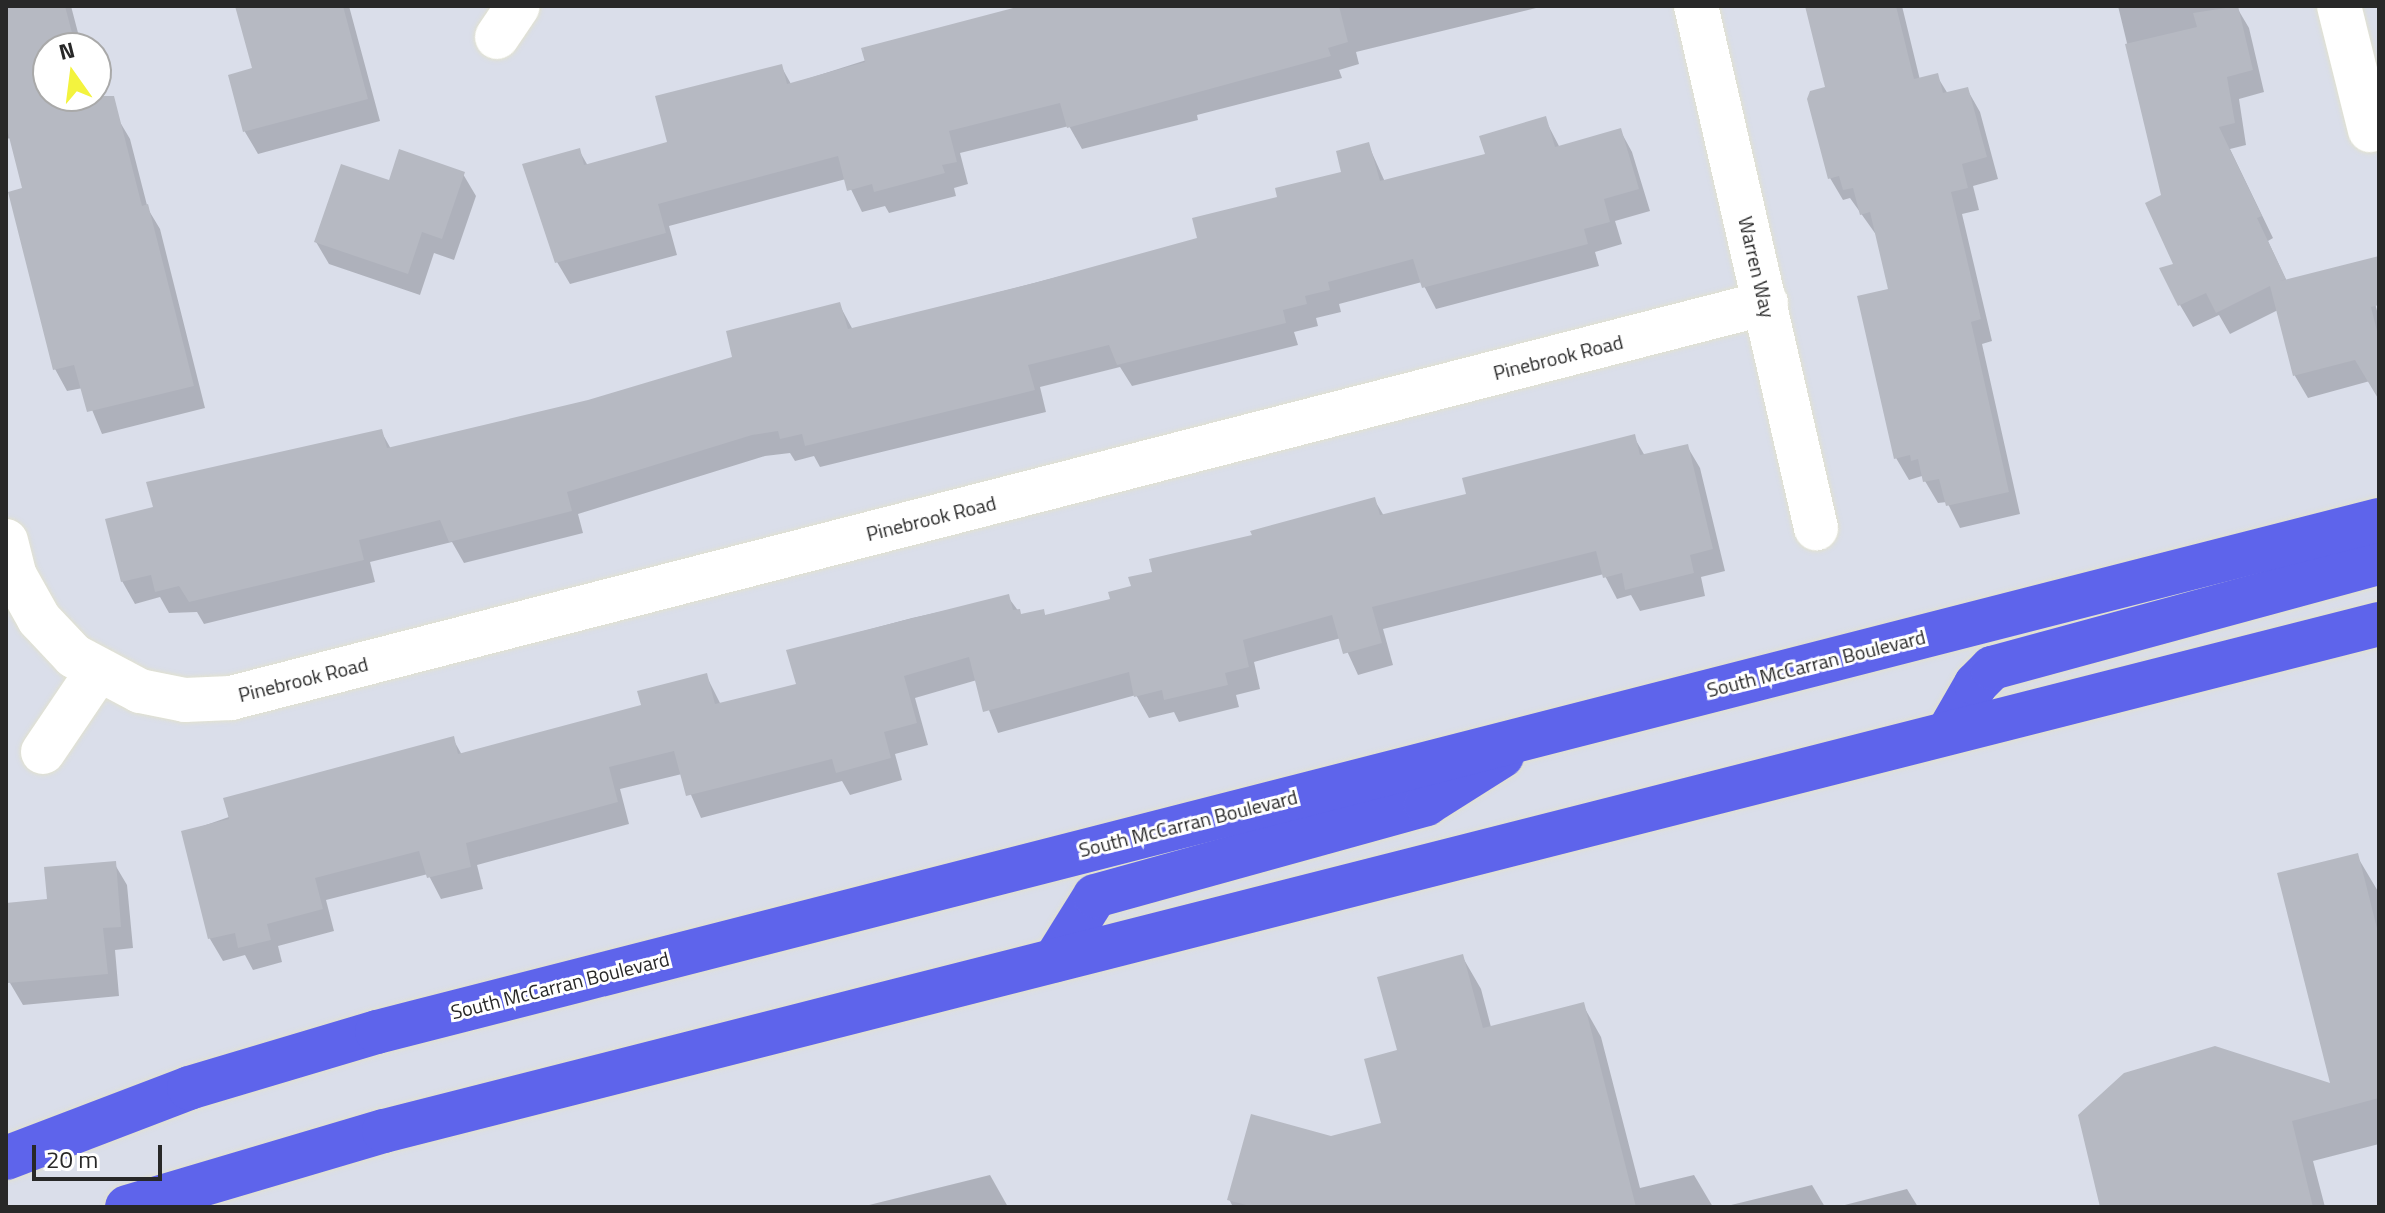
<!DOCTYPE html>
<style>
body{margin:0}
#map{position:relative;width:2385px;height:1213px;overflow:hidden;background:#dadeea;font-family:"Titillium Web",sans-serif}
div>[style]{position:absolute}
[style*='--x']{left:calc(var(--x)*1px);top:calc(var(--y)*1px);width:calc(var(--w)*1px);rotate:calc(var(--a)*1deg)}
.shadow>*{inset:0;background:#0003}
.building>*{inset:0;background:#b6b9c2}
.roads{filter:drop-shadow(0 0 2px #e1e1cf) drop-shadow(0 0 2px #e1e1cf)}
.street>*{height:44px;margin:-22px;padding:0 22px;transform-origin:22px;border-radius:22px;background:#fff}
.primary>*{height:44px;margin:-22px;padding:0 22px;transform-origin:22px;border-radius:22px;background:#5e64eb}
span{translate:-50% -50%;white-space:nowrap;text-align:center;line-height:1.15;-webkit-text-stroke:6px #fff;paint-order:stroke}
.street-label{font-size:20px;color:#282828}
.frame{position:absolute;inset:0;border:8px solid #282828;pointer-events:none}
.north{position:absolute;left:32px;top:32px;width:80px;height:80px;box-sizing:border-box;background:#fff;border:2px solid #a9a9a9;border-radius:50%;rotate:346deg;font-size:22px;font-weight:700;line-height:32px;text-align:center;color:#282828}
.north::after{content:'';display:block;margin:auto;width:28px;height:36px;background:#f3f33e;clip-path:polygon(50% 0,100% 100%,50% 72%,0 100%)}
.scale{position:absolute;left:32px;top:1145px;width:130px;height:36px;box-sizing:border-box;border:4px solid #282828;border-top:0;padding-left:10px;font-size:24px;line-height:28px;white-space:nowrap;color:#282828;-webkit-text-stroke:6px #fff;paint-order:stroke}
</style>
<div id="map">
<div class="shadow">
<i style="clip-path:polygon(6px 6px,71px 6px,82px 48px,48px 48px,48px 96px,94px 96px,117px 117px,130px 139px,148px 209px,160px 229px,205px 408px,102px 434px,83px 388px,67px 391px,55px 369px,24px 190px,11px 138px,6px 139px)"></i>
<i style="clip-path:polygon(240px 6px,349px 6px,380px 121px,258px 154px,245px 132px,230px 76px,254px 70px)"></i>
<i style="clip-path:polygon(1036px 6px,1544px 6px,1356px 52px,1359px 64px,1339px 70px,1342px 78px,1197px 115px,1198px 120px,1082px 149px,1069px 126px,960px 153px,968px 184px,954px 188px,956px 196px,889px 213px,885px 206px,862px 212px,846px 179px,669px 226px,677px 255px,570px 284px,557px 262px,579px 150px,588px 166px,670px 144px,781px 66px,791px 84px)"></i>
<i style="clip-path:polygon(1812px 6px,1902px 6px,1920px 80px,1937px 76px,1948px 94px,1967px 89px,1980px 112px,1998px 179px,1973px 186px,1979px 210px,1962px 214px,1992px 341px,1982px 344px,2020px 514px,1960px 528px,1947px 502px,1938px 503px,1922px 476px,1909px 480px,1896px 458px,1890px 291px,1877px 236px,1850px 198px,1843px 200px,1830px 178px,1827px 88px)"></i>
<i style="clip-path:polygon(2118px 6px,2236px 6px,2249px 28px,2264px 92px,2239px 99px,2246px 145px,2230px 149px,2273px 238px,2268px 241px,2287px 282px,2370px 285px,2379px 318px,2379px 397px,2370px 381px,2308px 398px,2295px 376px,2278px 310px,2230px 334px,2219px 315px,2193px 327px,2180px 305px,2164px 196px)"></i>
<i style="clip-path:polygon(1545px 119px,1560px 148px,1620px 130px,1632px 152px,1650px 211px,1615px 221px,1622px 244px,1595px 252px,1599px 266px,1436px 309px,1422px 282px,1339px 304px,1341px 312px,1316px 318px,1318px 326px,1294px 332px,1298px 345px,1132px 386px,1120px 367px,1040px 387px,1046px 412px,820px 467px,814px 456px,795px 461px,790px 453px,765px 456px,578px 514px,583px 533px,464px 563px,452px 542px,370px 562px,375px 582px,204px 624px,197px 612px,169px 613px,160px 597px,135px 604px,122px 581px,155px 508px,381px 431px,391px 449px,588px 402px,735px 359px,839px 304px,853px 330px,1200px 240px,1279px 198px,1344px 173px,1368px 144px,1385px 182px,1487px 155px)"></i>
<i style="clip-path:polygon(463px 174px,476px 196px,454px 260px,434px 253px,420px 295px,329px 264px,316px 242px,390px 182px)"></i>
<i style="clip-path:polygon(1634px 437px,1645px 456px,1687px 446px,1700px 468px,1725px 571px,1701px 577px,1705px 596px,1640px 611px,1631px 595px,1617px 599px,1604px 574px,1383px 629px,1393px 665px,1358px 675px,1341px 638px,1254px 662px,1260px 689px,1236px 695px,1239px 707px,1179px 722px,1174px 712px,1149px 718px,1136px 695px,998px 733px,977px 680px,915px 698px,928px 745px,895px 754px,902px 780px,850px 795px,842px 781px,701px 818px,682px 774px,620px 789px,629px 824px,477px 865px,483px 889px,441px 899px,428px 874px,326px 900px,334px 931px,278px 946px,282px 962px,253px 970px,245px 955px,223px 961px,210px 939px,183px 833px,453px 739px,462px 755px,643px 707px,706px 675px,721px 705px,798px 685px,789px 651px,912px 618px,1008px 597px,1022px 616px,1043px 611px,1046px 617px,1112px 600px,1154px 574px,1254px 537px,1374px 499px,1384px 516px,1468px 495px)"></i>
<i style="clip-path:polygon(2357px 856px,2379px 893px,2379px 1144px,2313px 1161px,2325px 1207px,2102px 1207px,2333px 1086px)"></i>
<i style="clip-path:polygon(114px 863px,127px 885px,133px 948px,115px 950px,119px 996px,23px 1005px,10px 983px,6px 905px,50px 901px)"></i>
<i style="clip-path:polygon(1462px 956px,1481px 989px,1491px 1027px,1583px 1005px,1601px 1037px,1640px 1188px,1694px 1175px,1713px 1207px,1233px 1207px,1229px 1199px,1331px 1138px,1383px 1125px,1399px 1051px)"></i>
<i style="clip-path:polygon(990px 1175px,1008px 1207px,861px 1207px)"></i>
<i style="clip-path:polygon(1812px 1185px,1825px 1207px,1723px 1207px)"></i>
<i style="clip-path:polygon(1907px 1189px,1918px 1207px,1837px 1207px)"></i>
</div>
<div class="building">
<i style="clip-path:polygon(6px 6px,65px 6px,76px 48px,48px 48px,48px 96px,114px 96px,142px 206px,148px 204px,194px 386px,87px 412px,74px 365px,53px 370px,8px 192px,22px 188px,6px 125px)"></i>
<i style="clip-path:polygon(235px 6px,343px 6px,368px 99px,243px 132px,228px 75px,252px 68px)"></i>
<i style="clip-path:polygon(1021px 6px,1339px 6px,1348px 42px,1328px 48px,1331px 56px,1067px 128px,1060px 103px,949px 131px,957px 162px,942px 165px,945px 173px,874px 192px,872px 184px,847px 191px,838px 156px,658px 204px,666px 233px,555px 263px,522px 164px,580px 148px,584px 165px,667px 142px,655px 96px,782px 64px,787px 84px,865px 62px,861px 48px)"></i>
<i style="clip-path:polygon(1805px 6px,1896px 6px,1914px 79px,1938px 73px,1943px 93px,1968px 87px,1987px 157px,1962px 164px,1968px 188px,1951px 192px,1981px 319px,1971px 322px,2009px 492px,1946px 506px,1939px 479px,1923px 482px,1918px 459px,1911px 461px,1910px 455px,1894px 459px,1857px 296px,1888px 289px,1870px 212px,1860px 215px,1853px 188px,1843px 190px,1839px 176px,1828px 179px,1807px 99px,1810px 91px,1825px 87px)"></i>
<i style="clip-path:polygon(2238px 6px,2253px 70px,2227px 77px,2235px 123px,2219px 127px,2262px 216px,2257px 218px,2286px 279px,2280px 281px,2379px 256px,2379px 305px,2371px 307px,2379px 339px,2379px 400px,2355px 360px,2293px 376px,2270px 286px,2216px 313px,2206px 293px,2178px 306px,2159px 268px,2173px 264px,2145px 203px,2161px 195px,2125px 44px,2197px 27px,2193px 13px)"></i>
<i style="clip-path:polygon(1546px 116px,1555px 147px,1621px 128px,1639px 189px,1604px 199px,1610px 222px,1584px 229px,1588px 244px,1422px 288px,1413px 259px,1328px 282px,1330px 290px,1305px 296px,1307px 304px,1283px 310px,1286px 323px,1117px 365px,1109px 345px,1028px 365px,1035px 390px,805px 446px,802px 434px,780px 439px,778px 431px,752px 435px,567px 492px,572px 511px,449px 542px,440px 520px,359px 540px,364px 560px,189px 602px,179px 586px,155px 592px,151px 575px,121px 582px,105px 519px,153px 507px,146px 482px,382px 429px,387px 448px,588px 400px,732px 357px,726px 331px,840px 302px,848px 329px,1034px 283px,1197px 238px,1192px 218px,1277px 197px,1275px 188px,1341px 172px,1336px 151px,1369px 142px,1380px 181px,1485px 154px,1479px 136px)"></i>
<i style="clip-path:polygon(399px 149px,465px 172px,442px 239px,422px 232px,408px 274px,314px 242px,341px 164px,389px 180px)"></i>
<i style="clip-path:polygon(1635px 434px,1640px 455px,1688px 444px,1713px 549px,1690px 555px,1694px 573px,1625px 590px,1622px 573px,1603px 578px,1596px 551px,1372px 607px,1382px 643px,1343px 654px,1332px 615px,1243px 640px,1249px 667px,1225px 673px,1228px 685px,1164px 700px,1162px 690px,1134px 697px,1129px 672px,983px 712px,969px 657px,904px 676px,917px 723px,884px 732px,891px 758px,836px 773px,832px 759px,686px 796px,674px 751px,609px 767px,618px 802px,466px 843px,471px 867px,427px 878px,419px 851px,315px 878px,323px 909px,267px 924px,271px 940px,238px 948px,235px 933px,208px 939px,181px 831px,229px 819px,223px 798px,454px 736px,458px 754px,641px 705px,637px 691px,707px 673px,715px 704px,796px 684px,786px 650px,1009px 594px,1013px 610px,1020px 609px,1021px 614px,1044px 609px,1045px 615px,1110px 599px,1108px 592px,1131px 586px,1128px 577px,1152px 572px,1149px 559px,1252px 535px,1250px 531px,1375px 497px,1380px 515px,1466px 494px,1462px 478px)"></i>
<i style="clip-path:polygon(2358px 853px,2379px 936px,2379px 1098px,2292px 1121px,2313px 1207px,2100px 1207px,2078px 1115px,2124px 1073px,2215px 1046px,2330px 1083px,2277px 873px)"></i>
<i style="clip-path:polygon(116px 861px,121px 927px,103px 928px,108px 974px,8px 983px,6px 903px,47px 899px,44px 867px)"></i>
<i style="clip-path:polygon(1463px 954px,1483px 1028px,1584px 1002px,1636px 1207px,1254px 1207px,1227px 1200px,1251px 1114px,1331px 1136px,1381px 1123px,1364px 1059px,1397px 1050px,1377px 977px)"></i>
</div>
<div class="roads">
<div class="street">
<i style="--x:1696;--y:6;--w:536;--a:77.05"></i>
<i style="--x:2339;--y:6;--w:128;--a:76"></i>
<i style="--x:497;--y:37;--w:37;--a:-56"></i>
<i style="--x:6;--y:541;--w:36;--a:76"></i>
<i style="--x:15;--y:576;--w:49;--a:60.8"></i>
<i style="--x:39;--y:619;--w:51;--a:46.6"></i>
<i style="--x:74;--y:656;--w:75;--a:27.9"></i>
<i style="--x:140;--y:691;--w:46;--a:11.3"></i>
<i style="--x:185;--y:700;--w:46;--a:-2.5"></i>
<i style="--x:231;--y:698;--w:1585;--a:-14.43"></i>
<i style="--x:43;--y:752;--w:97;--a:-56"></i>
</div>
<div class="primary">
<i style="--x:1949;--y:731;--w:54;--a:-60.1"></i>
<i style="--x:1976;--y:684;--w:23;--a:-45"></i>
<i style="--x:1992;--y:668;--w:401;--a:-15.2"></i>
<i style="--x:1055;--y:960;--w:75;--a:-58"></i>
<i style="--x:1095;--y:896;--w:344;--a:-15.5"></i>
<i style="--x:1426;--y:804;--w:90;--a:-32.3"></i>
<i style="--x:6;--y:1158;--w:196;--a:-20.9"></i>
<i style="--x:189;--y:1088;--w:196;--a:-16.6"></i>
<i style="--x:377;--y:1032;--w:2066;--a:-14.35"></i>
<i style="--x:127;--y:1207;--w:268;--a:-16.5"></i>
<i style="--x:384;--y:1131;--w:2058;--a:-14.26"></i>
</div>
</div>
<div class="street-label">
<span style="left:1757px;top:267px;rotate:77deg">Warren Way</span>
<span style="left:1558px;top:357px;rotate:-14deg">Pinebrook Road</span>
<span style="left:931px;top:518px;rotate:-14deg">Pinebrook Road</span>
<span style="left:1816px;top:663px;rotate:-14deg">South McCarran Boulevard</span>
<span style="left:303px;top:679px;rotate:-14deg">Pinebrook Road</span>
<span style="left:1188px;top:823px;rotate:-14deg">South McCarran Boulevard</span>
<span style="left:560px;top:985px;rotate:-14deg">South McCarran Boulevard</span>
</div>
<div class="frame"></div>
<div class="north">N</div>
<div class="scale">20 m</div>
</div>
